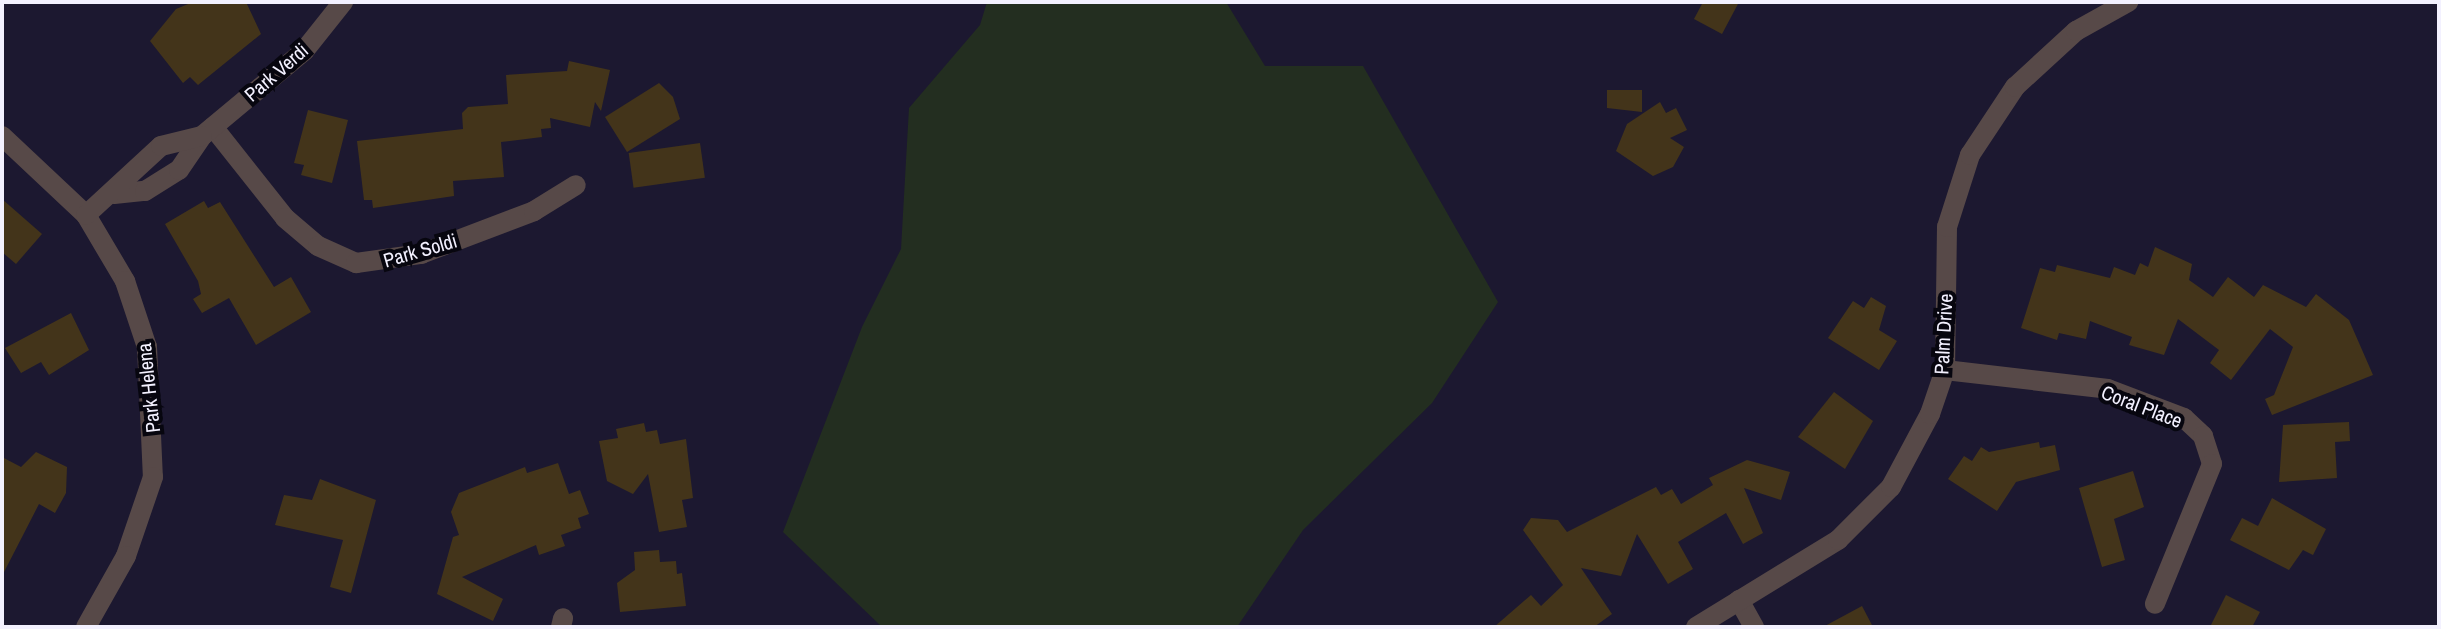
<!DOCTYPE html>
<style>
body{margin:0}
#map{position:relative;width:2441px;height:629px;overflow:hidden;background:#1c1830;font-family:"Archivo Narrow",sans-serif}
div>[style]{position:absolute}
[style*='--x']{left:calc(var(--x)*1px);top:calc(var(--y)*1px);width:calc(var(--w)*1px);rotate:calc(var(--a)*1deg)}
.green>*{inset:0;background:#232e20}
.building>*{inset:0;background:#43341a;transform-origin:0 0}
.street>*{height:20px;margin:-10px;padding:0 10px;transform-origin:10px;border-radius:10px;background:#574948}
span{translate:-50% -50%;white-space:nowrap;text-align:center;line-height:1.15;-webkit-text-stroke:8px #07060f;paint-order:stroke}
.street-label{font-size:20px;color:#f3f1ff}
.frame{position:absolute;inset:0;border:4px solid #f3f1ff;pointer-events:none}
</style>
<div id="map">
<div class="green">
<i style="clip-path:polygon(987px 2px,1226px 2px,1265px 66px,1363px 66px,1498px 302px,1432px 403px,1303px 530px,1237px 627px,882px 627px,783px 532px,862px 327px,901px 249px,909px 108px,980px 25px)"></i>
</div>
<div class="building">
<i style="clip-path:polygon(193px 2px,246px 2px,261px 34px,198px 85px,190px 77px,183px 83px,150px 41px,176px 9px)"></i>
<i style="clip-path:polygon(1703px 2px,1739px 2px,1722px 34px,1694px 19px)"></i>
<i style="clip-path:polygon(569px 61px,610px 70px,601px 111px,595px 102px,590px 127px,550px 118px,551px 128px,541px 129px,542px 137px,501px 142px,504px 177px,453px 181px,454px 196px,373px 208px,372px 200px,364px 200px,357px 141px,463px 129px,462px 113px,468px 107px,508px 104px,506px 75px,567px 71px)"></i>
<i style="clip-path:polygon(659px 83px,673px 97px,680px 119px,627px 152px,605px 117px)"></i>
<i style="clip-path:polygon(1607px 90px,1642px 90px,1642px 112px,1607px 108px)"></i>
<i style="clip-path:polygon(1660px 102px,1666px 113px,1676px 108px,1687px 130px,1670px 138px,1684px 147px,1673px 167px,1653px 176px,1616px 151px,1627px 124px)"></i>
<i style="clip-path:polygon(308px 110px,348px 120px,332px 183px,301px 175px,304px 165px,294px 163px)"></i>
<i style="left:700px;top:143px;width:35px;height:72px;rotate:82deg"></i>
<i style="clip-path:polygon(2px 199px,42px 234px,16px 264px,2px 252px)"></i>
<i style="clip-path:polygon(204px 201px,208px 208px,220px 202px,274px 287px,291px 277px,311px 312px,256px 345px,229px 298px,202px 313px,193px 299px,201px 294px,198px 281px,165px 224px)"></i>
<i style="clip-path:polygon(2155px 247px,2192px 264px,2189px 280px,2213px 297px,2228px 277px,2254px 297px,2263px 285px,2306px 307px,2316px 294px,2349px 320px,2373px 375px,2272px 415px,2265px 399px,2274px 395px,2293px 347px,2270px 329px,2231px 380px,2210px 363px,2219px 350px,2178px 319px,2164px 355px,2129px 345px,2132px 337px,2090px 321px,2086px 339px,2059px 333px,2057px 340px,2021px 328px,2040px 268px,2055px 272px,2057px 265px,2110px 278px,2114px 267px,2135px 275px,2140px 263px,2148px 267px)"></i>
<i style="clip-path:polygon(1871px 297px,1886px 306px,1879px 330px,1897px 341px,1879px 370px,1828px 338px,1853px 301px,1864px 308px)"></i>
<i style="clip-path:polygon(71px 313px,89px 350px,49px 375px,41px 362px,21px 373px,5px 348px)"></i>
<i style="clip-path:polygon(1834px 392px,1873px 421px,1845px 469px,1798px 437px)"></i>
<i style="clip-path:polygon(2349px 422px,2350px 441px,2335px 442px,2337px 478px,2279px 482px,2283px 425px)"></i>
<i style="clip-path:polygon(644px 423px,646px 432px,657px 430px,660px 444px,686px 439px,693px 498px,682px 500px,687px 527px,659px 532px,648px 474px,633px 494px,607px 481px,599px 441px,618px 438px,616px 429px)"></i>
<i style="clip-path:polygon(2039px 442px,2040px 448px,2055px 445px,2060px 470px,2016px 482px,1997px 511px,1948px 479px,1964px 456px,1972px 461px,1981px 447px,1989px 452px)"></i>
<i style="clip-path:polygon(36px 452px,67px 467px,66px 493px,55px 513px,39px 504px,2px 576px,2px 457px,21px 467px)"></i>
<i style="clip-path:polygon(1747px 460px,1790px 472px,1781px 500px,1744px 488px,1763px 533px,1743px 544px,1726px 513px,1678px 542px,1693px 569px,1668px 584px,1637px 534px,1621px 576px,1581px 568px,1612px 614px,1594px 627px,1494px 627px,1531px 595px,1541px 606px,1563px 585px,1523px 530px,1531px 518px,1558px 520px,1567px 532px,1656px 487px,1661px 495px,1672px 489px,1681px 504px,1713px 485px,1709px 478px)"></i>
<i style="clip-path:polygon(558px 463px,569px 494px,580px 490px,589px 514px,578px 518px,581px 528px,561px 535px,565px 546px,539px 555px,536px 545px,462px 577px,503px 599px,493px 621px,437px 594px,453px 537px,459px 535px,451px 512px,459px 493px,525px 467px,527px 473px)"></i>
<i style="clip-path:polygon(2133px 471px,2144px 507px,2114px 519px,2125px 560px,2102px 567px,2079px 488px)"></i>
<i style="clip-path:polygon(320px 479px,376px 500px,351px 593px,330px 587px,343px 540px,275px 525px,284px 495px,312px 500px)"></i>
<i style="clip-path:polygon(2272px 498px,2326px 529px,2313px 555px,2303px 550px,2289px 570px,2230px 540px,2242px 518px,2258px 526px)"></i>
<i style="clip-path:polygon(659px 550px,660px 562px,676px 561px,677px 574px,682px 573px,686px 606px,620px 612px,617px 583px,635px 570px,634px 552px)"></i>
<i style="clip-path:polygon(2226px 595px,2260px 612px,2252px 627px,2210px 627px)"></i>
<i style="clip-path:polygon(1862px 606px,1873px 627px,1823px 627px)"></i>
</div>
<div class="street">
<i style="--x:213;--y:127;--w:116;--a:51.6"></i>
<i style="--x:285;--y:218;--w:43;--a:40.3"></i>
<i style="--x:318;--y:246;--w:42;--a:24.1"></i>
<i style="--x:356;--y:263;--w:66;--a:-7.9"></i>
<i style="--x:421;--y:254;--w:121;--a:-20.8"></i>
<i style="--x:534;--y:211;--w:49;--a:-31.8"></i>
<i style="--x:2;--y:136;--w:115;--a:43.2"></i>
<i style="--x:86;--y:215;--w:77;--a:59.4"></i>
<i style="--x:125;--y:281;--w:70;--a:71.6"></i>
<i style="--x:147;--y:347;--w:130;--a:87.4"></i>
<i style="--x:153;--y:477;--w:83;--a:108.9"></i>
<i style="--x:126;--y:556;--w:81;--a:119.4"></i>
<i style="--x:114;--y:194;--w:31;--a:-6"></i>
<i style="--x:145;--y:191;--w:40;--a:-32"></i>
<i style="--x:179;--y:170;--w:41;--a:-55.9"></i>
<i style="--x:202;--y:136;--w:133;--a:-39.8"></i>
<i style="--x:304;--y:51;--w:63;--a:-51.5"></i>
<i style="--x:86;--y:215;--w:102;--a:-42.6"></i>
<i style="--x:161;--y:146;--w:42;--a:-13.7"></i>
<i style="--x:1945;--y:370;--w:164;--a:6.6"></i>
<i style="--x:2108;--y:389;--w:81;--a:20.9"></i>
<i style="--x:2184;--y:418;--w:26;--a:43"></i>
<i style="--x:2203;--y:436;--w:29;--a:72"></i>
<i style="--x:2212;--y:464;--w:151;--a:112.2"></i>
<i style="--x:1739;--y:600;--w:31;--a:61"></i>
<i style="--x:561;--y:627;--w:9;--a:-77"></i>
<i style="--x:1696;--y:627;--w:167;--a:-31.5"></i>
<i style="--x:1838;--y:540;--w:75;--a:-45"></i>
<i style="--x:1891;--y:487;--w:83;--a:-61.9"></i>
<i style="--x:1930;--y:414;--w:46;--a:-71.2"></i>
<i style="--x:1945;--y:370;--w:143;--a:-89.2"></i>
<i style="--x:1947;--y:227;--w:76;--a:-72.3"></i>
<i style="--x:1970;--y:155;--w:82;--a:-56.5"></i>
<i style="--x:2015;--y:87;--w:83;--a:-42.6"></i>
<i style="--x:2076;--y:31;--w:60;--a:-29.1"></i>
</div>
<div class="street-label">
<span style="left:276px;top:72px;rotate:-41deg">Park Verdi</span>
<span style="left:420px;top:250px;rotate:-16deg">Park Soldi</span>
<span style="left:1943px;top:334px;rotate:-87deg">Palm Drive</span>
<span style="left:148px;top:388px;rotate:-96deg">Park Helena</span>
<span style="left:2142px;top:406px;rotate:21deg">Coral Place</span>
</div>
<div class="frame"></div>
</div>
